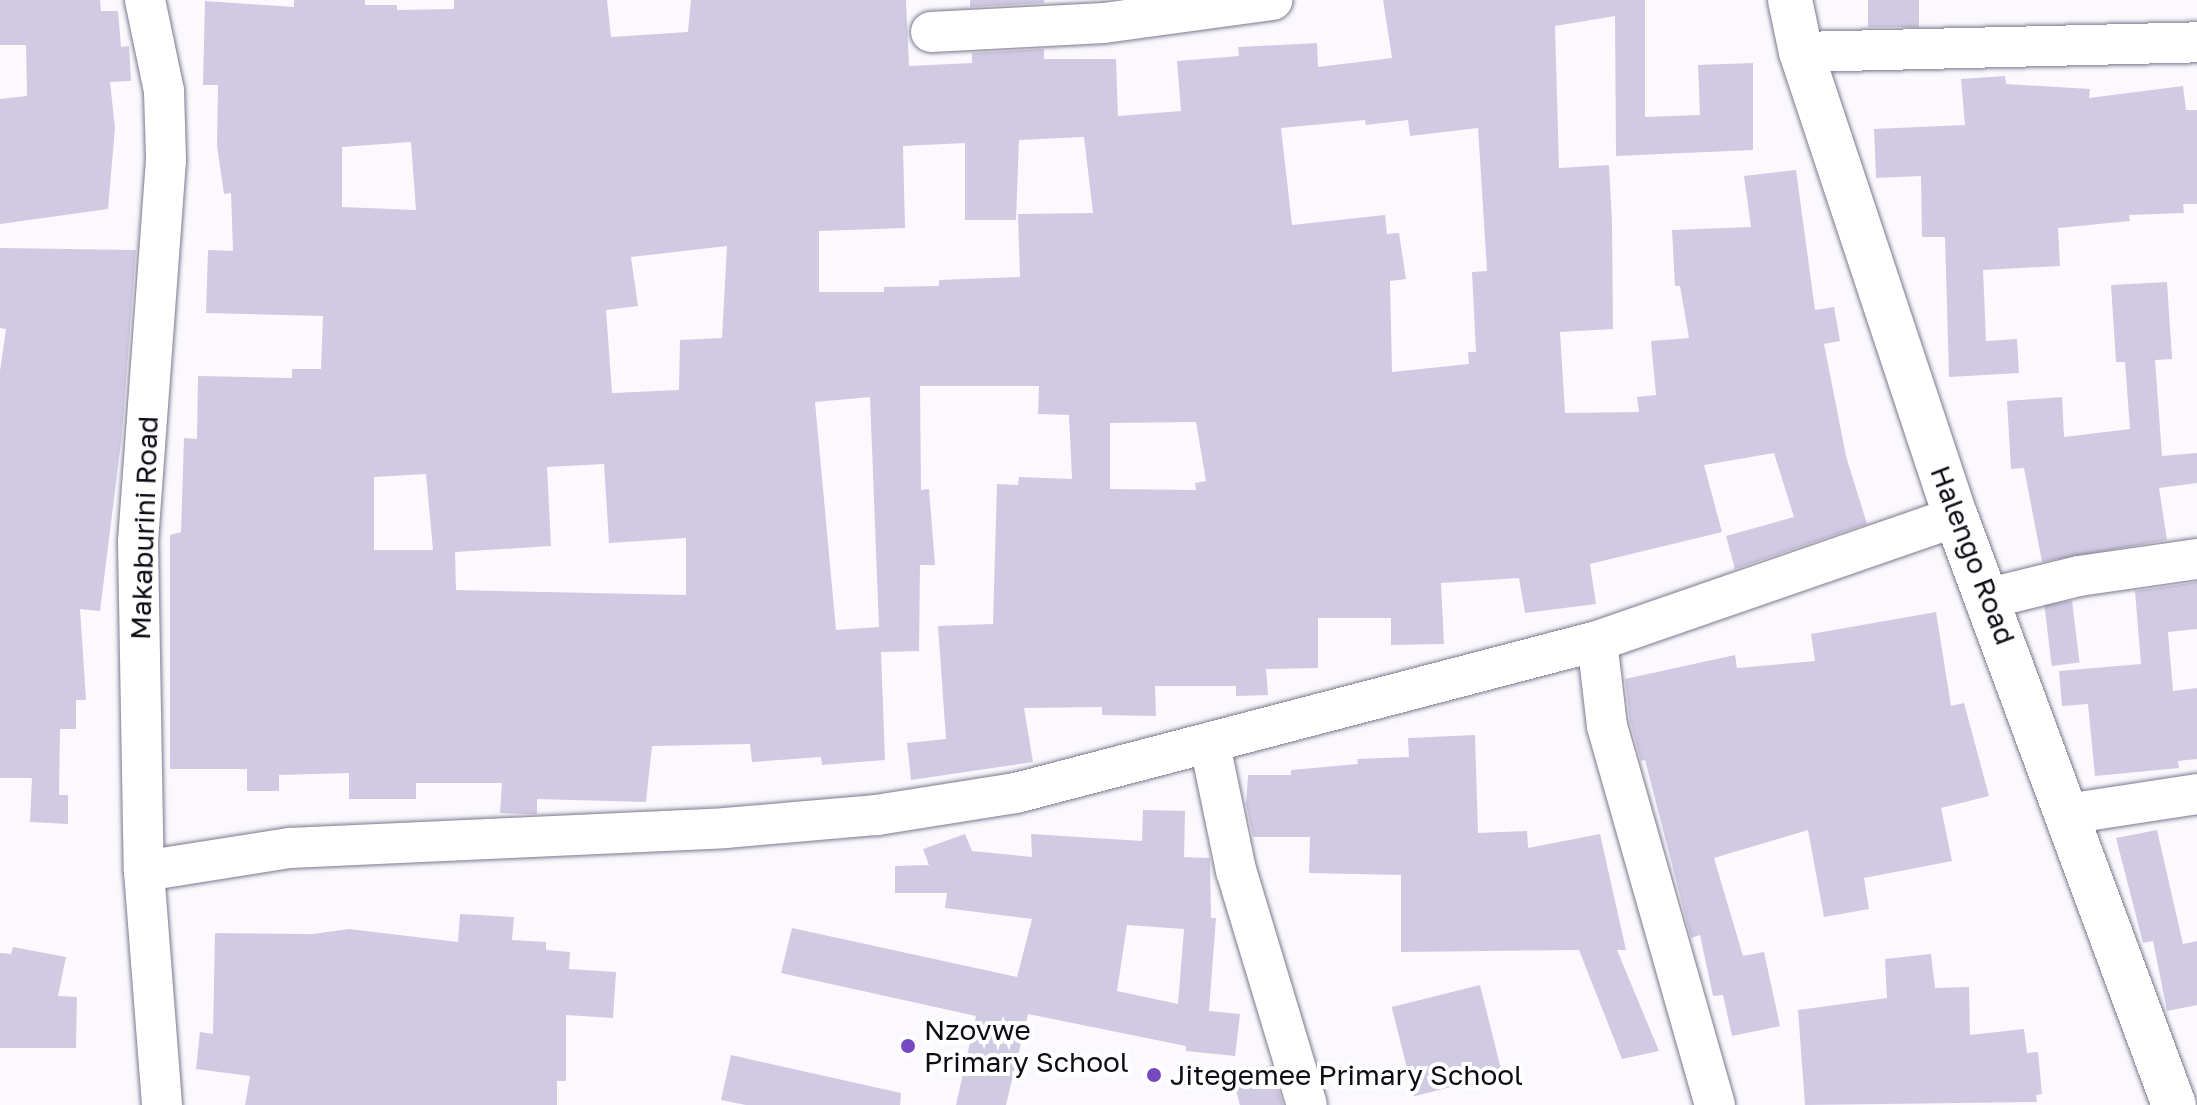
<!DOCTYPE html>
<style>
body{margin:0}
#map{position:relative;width:2197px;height:1105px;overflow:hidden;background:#fbf9fe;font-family:"Golos Text",sans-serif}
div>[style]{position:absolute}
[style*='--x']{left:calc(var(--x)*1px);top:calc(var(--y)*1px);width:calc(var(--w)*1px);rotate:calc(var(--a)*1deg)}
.building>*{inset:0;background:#d1cae3;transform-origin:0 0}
.roads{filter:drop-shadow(0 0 2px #7d788e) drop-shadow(0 0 2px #7d788e)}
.street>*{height:40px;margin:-20px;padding:0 20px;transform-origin:20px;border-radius:20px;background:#fff}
.secondary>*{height:44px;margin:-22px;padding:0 22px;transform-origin:22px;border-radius:22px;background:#fff}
.dots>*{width:22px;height:22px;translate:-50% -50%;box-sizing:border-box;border:4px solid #fff;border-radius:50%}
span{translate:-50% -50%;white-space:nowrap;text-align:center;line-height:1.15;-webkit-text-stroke:8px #fff;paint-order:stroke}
.street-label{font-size:28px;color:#0e0c14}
.poi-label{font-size:28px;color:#0e0c14}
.left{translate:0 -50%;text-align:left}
</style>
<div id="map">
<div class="building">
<i style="clip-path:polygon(0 0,100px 0,101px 11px,118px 11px,121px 47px,129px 46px,131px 81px,110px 82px,115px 128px,108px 209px,0 224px,0 99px,27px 96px,26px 45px,0 45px)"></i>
<i style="clip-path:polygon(evenodd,294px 0,365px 0,365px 5px,397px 5px,397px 10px,454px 9px,454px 0,607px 0,611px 37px,688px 32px,691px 0,906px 0,909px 66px,972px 63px,972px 53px,1044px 49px,1044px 59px,1116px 59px,1118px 116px,1181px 111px,1177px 61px,1239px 56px,1238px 47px,1317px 43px,1318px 67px,1392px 58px,1383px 0,1645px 0,1645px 117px,1700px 115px,1698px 65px,1753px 63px,1753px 150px,1616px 156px,1615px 16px,1555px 26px,1559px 168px,1609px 165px,1612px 222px,1613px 329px,1560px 332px,1565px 413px,1639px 412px,1637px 397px,1656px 395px,1651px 341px,1689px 338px,1680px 286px,1675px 286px,1672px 230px,1751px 227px,1744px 176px,1796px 170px,1815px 310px,1834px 307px,1840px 341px,1824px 344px,1846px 456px,1867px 524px,1735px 569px,1726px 536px,1794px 517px,1774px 453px,1704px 465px,1722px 532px,1590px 564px,1596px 604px,1525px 613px,1519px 578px,1441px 583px,1444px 644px,1391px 645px,1391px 618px,1318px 618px,1318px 668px,1266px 669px,1268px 695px,1236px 696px,1236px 686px,1155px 686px,1156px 716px,1102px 715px,1102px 707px,1024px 708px,1033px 762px,911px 780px,907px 743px,946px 739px,938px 626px,993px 624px,997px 484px,1018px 485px,1019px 477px,1072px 479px,1069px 415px,1038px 414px,1039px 386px,920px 386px,921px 490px,929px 489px,935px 565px,920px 565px,919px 651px,881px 652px,885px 760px,822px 765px,821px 757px,752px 762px,750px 744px,652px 746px,646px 802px,537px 799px,537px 814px,525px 814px,500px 813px,502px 783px,416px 783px,416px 799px,349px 799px,349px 773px,279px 775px,279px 791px,247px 791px,247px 769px,170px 769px,170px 535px,181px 532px,184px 438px,197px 439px,198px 376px,292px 378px,292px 369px,321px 369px,323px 316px,206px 313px,208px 250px,233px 251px,231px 193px,224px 194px,217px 146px,218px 85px,203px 85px,205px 1px,294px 7px,294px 0,1365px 120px,1366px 125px,1408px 120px,1410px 136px,1478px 128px,1487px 271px,1472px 272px,1476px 352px,1468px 352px,1469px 364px,1392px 372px,1390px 281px,1406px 279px,1399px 233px,1387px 234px,1385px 215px,1292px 225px,1281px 128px,1365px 120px,294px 0,1084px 137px,1093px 213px,1018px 214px,1020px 277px,939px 280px,939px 286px,884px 287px,884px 292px,819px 292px,819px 231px,905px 228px,903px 146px,965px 143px,965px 220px,1016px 220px,1019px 140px,1084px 137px,294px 0,411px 142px,416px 210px,342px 207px,342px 147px,411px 142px,294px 0,727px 246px,722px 338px,680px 340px,679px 390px,612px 393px,606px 310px,638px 306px,631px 257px,727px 246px,294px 0,870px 397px,879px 627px,836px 630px,815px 402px,870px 397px,294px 0,1196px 422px,1206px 481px,1195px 483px,1196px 490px,1110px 489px,1110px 423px,1196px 422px,294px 0,604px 464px,609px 543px,686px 538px,686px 595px,456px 590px,455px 552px,551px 546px,547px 467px,604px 464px,294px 0,426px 474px,433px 550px,374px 550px,374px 477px,426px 474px)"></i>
<i style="clip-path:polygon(970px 0,1044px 0,1044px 3px,970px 7px)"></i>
<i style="left:1868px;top:0;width:51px;height:27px"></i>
<i style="clip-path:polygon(2005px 76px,2006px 84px,2090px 89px,2089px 98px,2183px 86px,2186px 110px,2197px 110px,2197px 204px,2183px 204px,2184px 213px,2129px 215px,2130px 221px,2058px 228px,2060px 266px,1983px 270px,1986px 341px,2017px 339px,2019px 373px,1949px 377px,1945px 237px,1922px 237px,1921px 176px,1876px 178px,1874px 129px,1965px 125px,1961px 79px)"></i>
<i style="clip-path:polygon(0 248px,136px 250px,122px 434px,100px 611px,80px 609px,86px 700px,76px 700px,76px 729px,60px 729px,59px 795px,68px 795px,68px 824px,30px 822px,32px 778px,0 778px,0 371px,6px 329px,0 328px)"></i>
<i style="clip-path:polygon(2167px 282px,2172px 359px,2155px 360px,2162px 456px,2197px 453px,2197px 483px,2159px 488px,2167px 540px,2042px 562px,2024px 468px,2011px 469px,2007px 401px,2062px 397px,2064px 437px,2130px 429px,2125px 362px,2116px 362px,2111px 285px)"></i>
<i style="clip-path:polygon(2197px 582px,2197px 629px,2168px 632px,2173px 691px,2197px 688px,2197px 759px,2178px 761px,2179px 768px,2095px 776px,2088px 704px,2062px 706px,2059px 671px,2141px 664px,2135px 591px)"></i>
<i style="left:2072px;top:601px;width:62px;height:28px;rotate:83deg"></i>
<i style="clip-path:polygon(1936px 612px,1951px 706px,1964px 703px,1989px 796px,1941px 808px,1952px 861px,1864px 878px,1869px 909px,1824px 917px,1808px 830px,1714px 858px,1743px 956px,1764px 952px,1780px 1026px,1732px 1036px,1723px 995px,1713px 996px,1700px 935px,1691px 938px,1645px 760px,1641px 761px,1630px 721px,1625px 679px,1735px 655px,1737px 668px,1815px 661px,1811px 634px)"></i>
<i style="clip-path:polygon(1475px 735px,1478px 833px,1527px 831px,1528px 848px,1600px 834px,1626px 950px,1617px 950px,1659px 1051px,1622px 1059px,1579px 950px,1401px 952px,1401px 875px,1309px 873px,1310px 837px,1253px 837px,1246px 804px,1248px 775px,1291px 775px,1291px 770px,1358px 764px,1357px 759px,1409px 757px,1408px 738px)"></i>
<i style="clip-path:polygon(evenodd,1143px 810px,1185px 811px,1184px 857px,1210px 858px,1211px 918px,1216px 918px,1209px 1011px,1240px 1014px,1235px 1056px,1186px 1051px,1186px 1046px,1028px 1014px,1006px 1105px,956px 1105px,976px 1016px,781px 973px,792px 928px,1017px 977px,1032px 919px,945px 908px,947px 893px,895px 893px,895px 866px,929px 865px,923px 849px,965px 834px,972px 851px,1032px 857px,1031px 834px,1142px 841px,1143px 810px,1127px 925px,1184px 929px,1178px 1004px,1117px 991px,1127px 925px)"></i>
<i style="clip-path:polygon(2157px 830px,2183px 944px,2197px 941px,2197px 1005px,2167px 1011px,2153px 941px,2143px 943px,2116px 838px)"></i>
<i style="clip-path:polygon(460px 914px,514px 917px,512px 940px,546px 942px,546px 950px,570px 952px,569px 969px,616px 972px,613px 1018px,566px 1015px,566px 1081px,557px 1081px,557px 1105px,245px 1105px,250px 1076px,196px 1069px,200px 1032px,213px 1034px,215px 933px,313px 934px,349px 929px,458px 942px)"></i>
<i style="clip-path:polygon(13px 947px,66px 957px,58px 996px,77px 997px,76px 1048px,0 1048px,0 953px,11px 954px)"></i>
<i style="clip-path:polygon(1931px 954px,1935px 988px,1969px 987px,1970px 1035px,2024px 1029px,2027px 1053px,2038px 1052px,2042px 1094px,2036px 1095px,2037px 1102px,1805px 1105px,1798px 1010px,1887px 998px,1885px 959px)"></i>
<i style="left:1480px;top:985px;width:92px;height:91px;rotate:76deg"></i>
<i style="clip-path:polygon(731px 1055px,901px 1093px,900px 1105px,746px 1105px,721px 1100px)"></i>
<i style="clip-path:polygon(1271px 1065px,1283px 1105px,1240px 1105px,1232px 1075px)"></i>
</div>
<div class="roads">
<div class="street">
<i style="--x:145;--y:0;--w:93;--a:78.2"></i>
<i style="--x:164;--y:91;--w:69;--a:88.3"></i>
<i style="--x:166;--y:160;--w:383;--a:94.2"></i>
<i style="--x:138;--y:542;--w:329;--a:89"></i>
<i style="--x:144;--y:871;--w:235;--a:85.6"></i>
<i style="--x:931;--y:32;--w:173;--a:-3"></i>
<i style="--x:1104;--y:23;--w:170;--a:-7.8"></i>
<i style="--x:1801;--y:52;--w:396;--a:-1.4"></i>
<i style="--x:1990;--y:598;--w:92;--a:-13.9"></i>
<i style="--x:2079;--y:576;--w:119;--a:-8.2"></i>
<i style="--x:1597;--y:641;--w:86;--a:83.3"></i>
<i style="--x:1607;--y:726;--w:394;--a:74.1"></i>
<i style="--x:1210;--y:745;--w:128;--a:78.3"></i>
<i style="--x:1236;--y:870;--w:245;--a:73.2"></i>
<i style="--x:2067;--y:814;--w:132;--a:-8.7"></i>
<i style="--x:144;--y:871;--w:148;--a:-9"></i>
<i style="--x:290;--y:848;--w:435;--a:-2.6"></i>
<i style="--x:725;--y:828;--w:153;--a:-4.9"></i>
<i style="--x:877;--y:815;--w:141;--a:-9"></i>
<i style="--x:1016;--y:793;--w:601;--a:-14.66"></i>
<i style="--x:1597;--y:641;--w:380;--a:-19.1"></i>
</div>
<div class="secondary">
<i style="--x:1790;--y:0;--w:53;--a:78.1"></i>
<i style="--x:1801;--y:52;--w:490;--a:71.6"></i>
<i style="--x:1956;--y:517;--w:627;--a:69.66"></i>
</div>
</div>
<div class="dots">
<i style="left:908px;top:1046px;background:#7749c1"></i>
<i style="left:1154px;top:1075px;background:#7749c1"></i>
</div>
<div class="street-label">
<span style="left:144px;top:528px;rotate:-88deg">Makaburini Road</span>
<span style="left:1973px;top:555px;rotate:69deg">Halengo Road</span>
</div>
<div class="poi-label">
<span class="left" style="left:924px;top:1046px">Nzovwe<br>Primary School</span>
<span class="left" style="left:1170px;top:1075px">Jitegemee Primary School</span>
</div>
</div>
